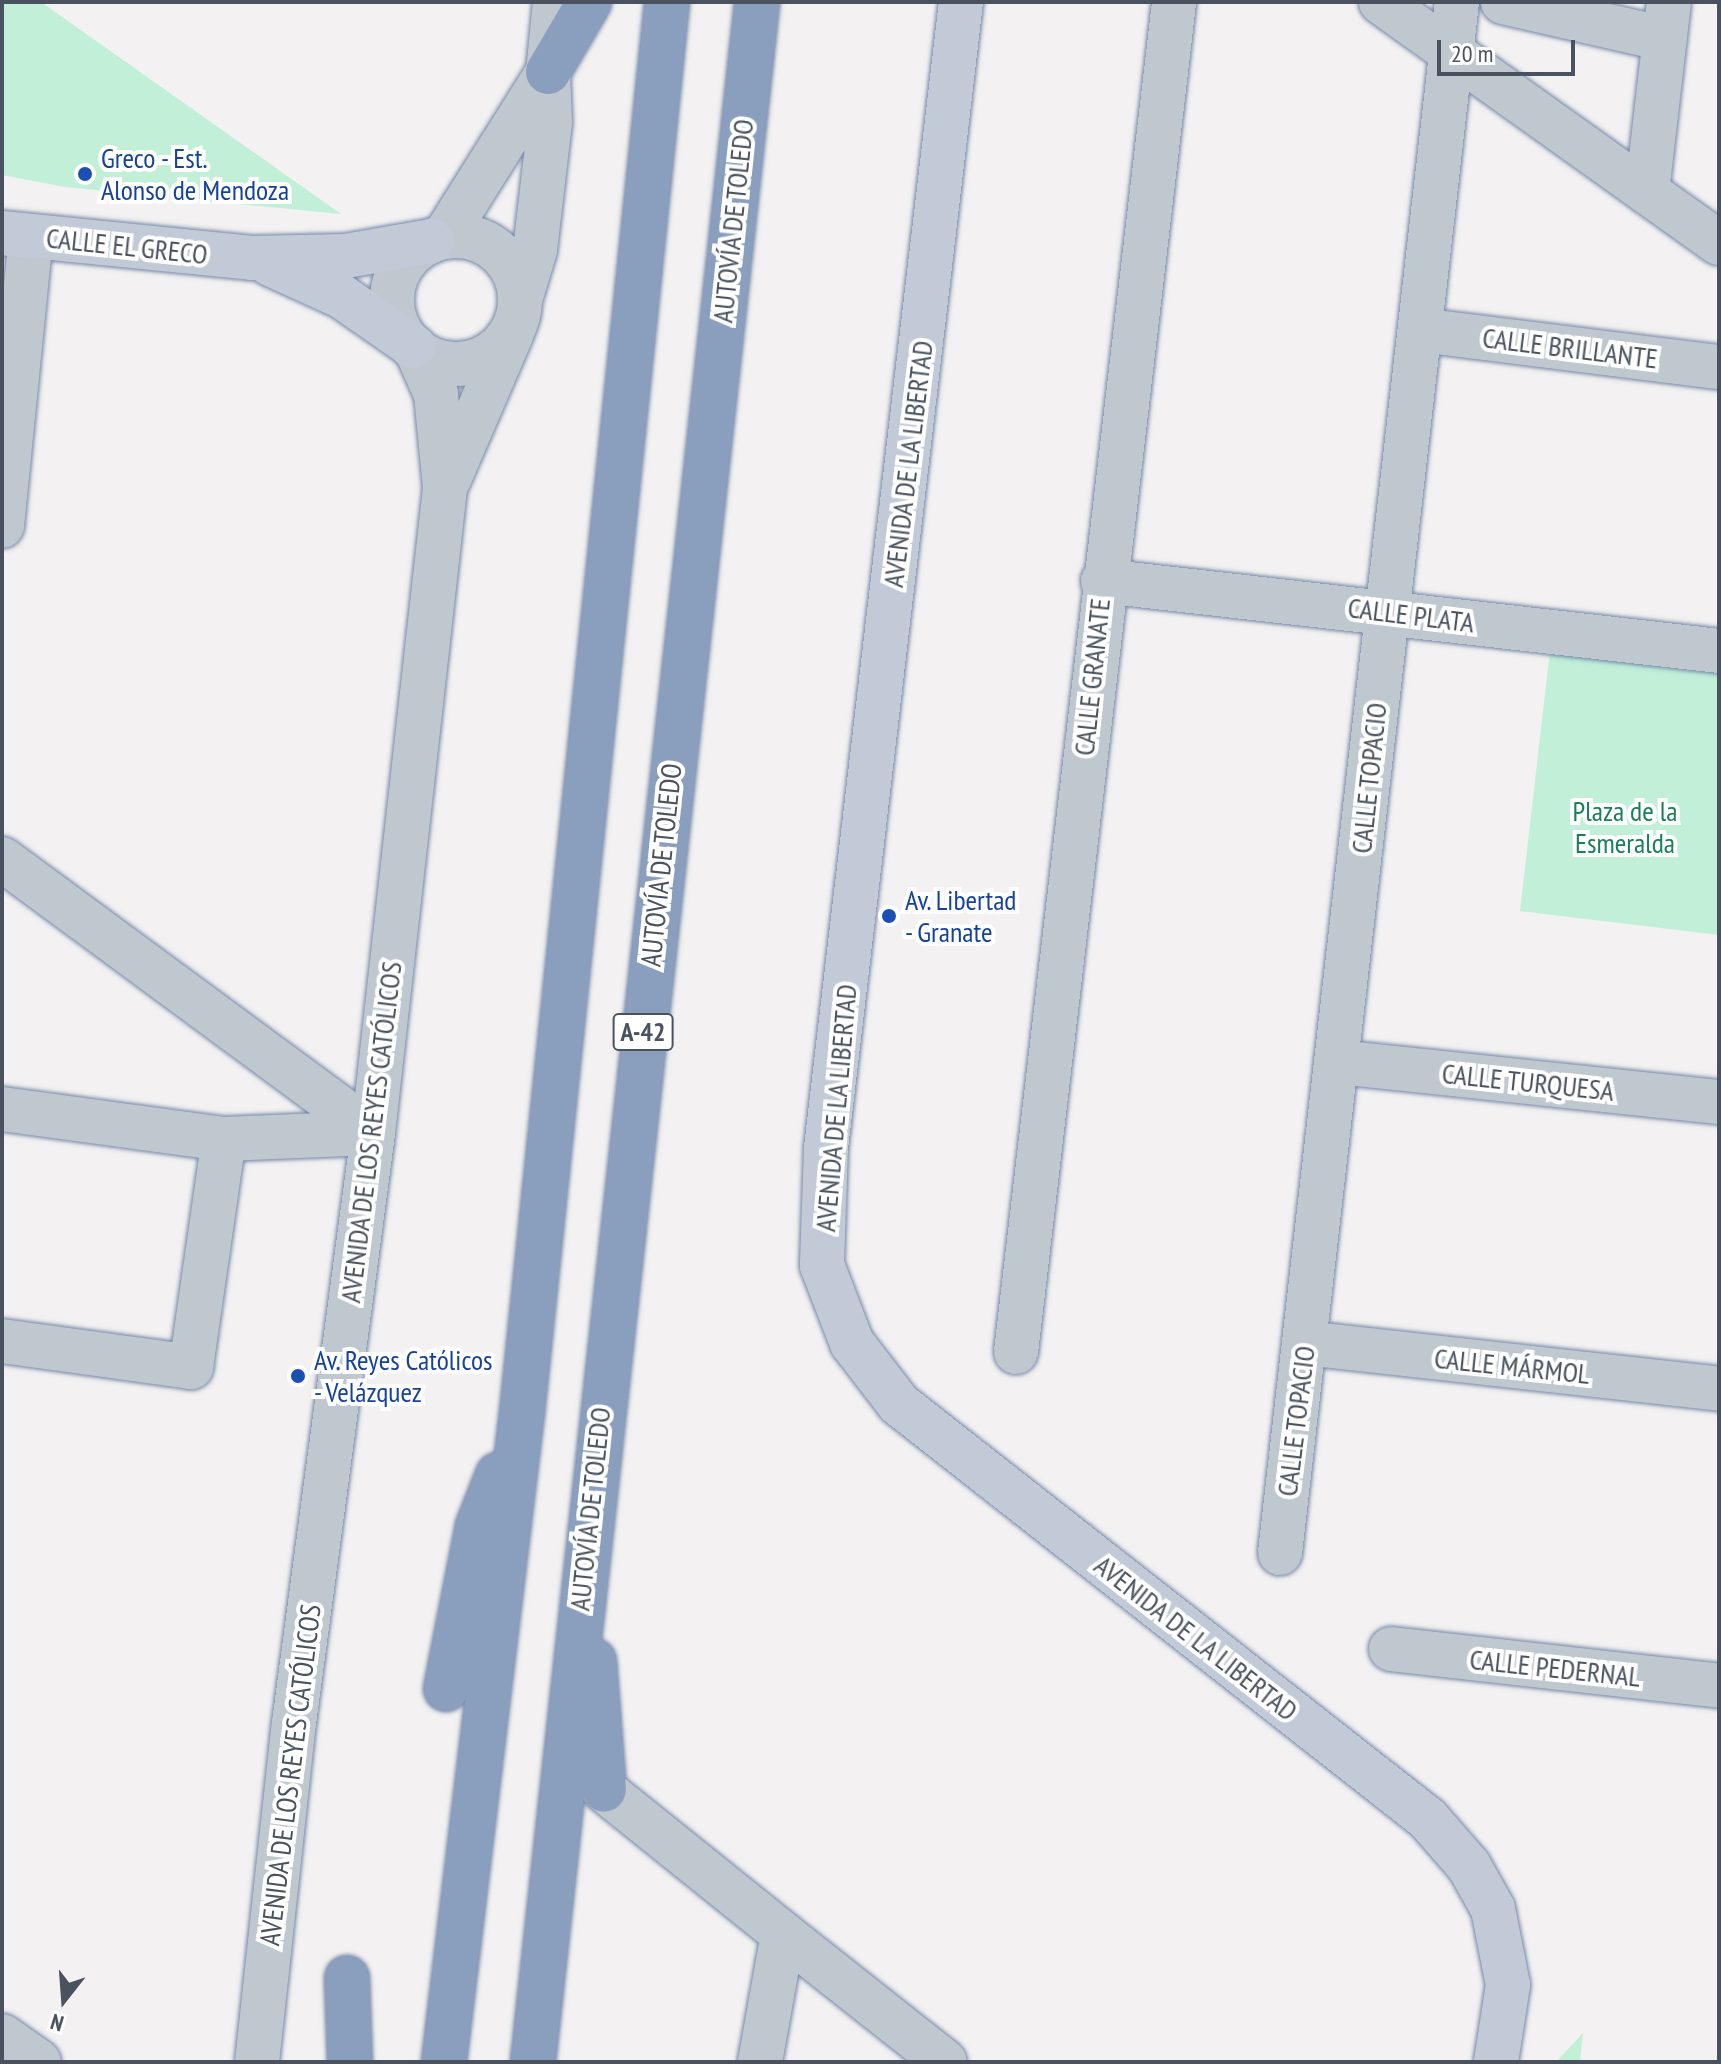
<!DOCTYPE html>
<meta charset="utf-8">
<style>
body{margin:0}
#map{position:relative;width:1721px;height:2064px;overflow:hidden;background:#f3f1f1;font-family:"PT Sans Narrow",sans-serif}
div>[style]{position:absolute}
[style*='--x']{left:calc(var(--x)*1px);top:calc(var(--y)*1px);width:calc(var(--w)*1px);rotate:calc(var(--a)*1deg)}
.green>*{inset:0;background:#c1efd8}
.roads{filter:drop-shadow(0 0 2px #7589aa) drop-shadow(0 0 2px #7589aa)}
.street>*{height:44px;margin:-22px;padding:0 22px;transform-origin:22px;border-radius:22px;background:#bfc7cf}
.street>.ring{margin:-22px;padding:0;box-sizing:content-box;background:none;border:44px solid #bfc7cf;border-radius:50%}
.secondary>*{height:44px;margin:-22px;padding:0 22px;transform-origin:22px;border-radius:22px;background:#c2cad7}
.highway>*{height:44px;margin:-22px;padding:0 22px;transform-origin:22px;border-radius:22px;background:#8a9ebe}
.dots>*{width:22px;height:22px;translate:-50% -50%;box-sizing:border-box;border:4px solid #fff;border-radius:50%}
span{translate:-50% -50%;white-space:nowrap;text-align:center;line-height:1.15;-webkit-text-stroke:8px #fff;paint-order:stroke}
.shield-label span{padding:2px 6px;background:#fff;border:2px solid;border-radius:6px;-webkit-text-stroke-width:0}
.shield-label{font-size:26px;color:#49525e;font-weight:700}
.transit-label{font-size:28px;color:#164399}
.left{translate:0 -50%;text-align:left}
.street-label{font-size:28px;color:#49525e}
.park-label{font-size:28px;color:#198057}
.frame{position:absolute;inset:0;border:4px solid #49525e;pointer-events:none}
.north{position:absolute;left:24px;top:1960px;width:80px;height:80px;-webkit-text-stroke:6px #fff;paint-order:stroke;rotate:197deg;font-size:22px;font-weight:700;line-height:32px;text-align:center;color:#49525e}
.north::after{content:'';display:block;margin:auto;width:28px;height:36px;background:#49525e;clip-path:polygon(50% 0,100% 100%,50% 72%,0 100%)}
.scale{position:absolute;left:1437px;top:40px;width:138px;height:36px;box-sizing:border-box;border:4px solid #49525e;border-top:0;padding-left:10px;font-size:24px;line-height:28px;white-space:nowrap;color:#49525e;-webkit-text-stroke:6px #fff;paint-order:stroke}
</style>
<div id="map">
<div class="green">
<i style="clip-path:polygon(2px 2px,41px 2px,341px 214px,65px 187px,2px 175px)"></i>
<i style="clip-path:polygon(1550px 651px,1719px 671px,1719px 935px,1520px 911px)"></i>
<i style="clip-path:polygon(1583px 2033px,1580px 2062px,1556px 2062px)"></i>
</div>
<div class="roads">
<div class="street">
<i style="--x:1381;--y:2;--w:415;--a:35.5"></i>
<i style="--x:1503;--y:2;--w:166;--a:12.9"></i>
<i style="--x:1647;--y:192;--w:191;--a:-83.4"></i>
<i class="ring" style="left:392px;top:236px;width:84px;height:84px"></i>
<i style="--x:444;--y:237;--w:195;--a:-57.8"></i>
<i style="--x:520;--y:300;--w:52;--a:-73.3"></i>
<i style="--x:535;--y:250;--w:129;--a:-83.3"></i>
<i style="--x:550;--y:122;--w:50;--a:-92.3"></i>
<i style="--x:548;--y:72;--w:70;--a:-84.3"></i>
<i style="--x:1420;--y:330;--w:301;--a:7.1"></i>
<i style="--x:449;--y:479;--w:159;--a:-66.7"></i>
<i style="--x:2;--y:526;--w:290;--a:-84.3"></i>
<i style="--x:1103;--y:581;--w:620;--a:6.48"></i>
<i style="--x:2;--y:859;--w:461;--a:36.4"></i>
<i style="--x:1337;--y:1062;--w:384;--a:6"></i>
<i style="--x:2;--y:1109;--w:224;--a:7.7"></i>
<i style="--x:224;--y:1139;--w:149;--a:-2.3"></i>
<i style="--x:2;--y:1341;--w:191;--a:7.8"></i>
<i style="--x:191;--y:1367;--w:230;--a:-81.8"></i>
<i style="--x:1305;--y:1343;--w:417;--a:6.3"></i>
<i style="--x:1016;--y:1352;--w:1359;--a:-83.32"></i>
<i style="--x:1280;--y:1553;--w:1561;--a:-83.49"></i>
<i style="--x:1391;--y:1649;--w:330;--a:6.4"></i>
<i style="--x:604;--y:1790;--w:230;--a:38.8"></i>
<i style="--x:783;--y:1934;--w:130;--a:100.2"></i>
<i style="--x:783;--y:1934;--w:206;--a:38.3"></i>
<i style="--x:2;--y:2036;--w:45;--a:35.1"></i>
<i style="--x:257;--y:2062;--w:341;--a:-83.8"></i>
<i style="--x:294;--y:1723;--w:595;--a:-82.37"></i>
<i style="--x:373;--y:1133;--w:649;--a:-83.63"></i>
<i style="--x:445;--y:488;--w:94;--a:-95.5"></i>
<i style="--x:436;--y:394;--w:49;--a:-114"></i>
</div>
<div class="secondary">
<i style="--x:961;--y:2;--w:1154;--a:96.72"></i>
<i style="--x:826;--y:1148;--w:117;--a:92"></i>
<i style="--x:822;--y:1265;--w:84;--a:69"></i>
<i style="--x:852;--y:1343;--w:77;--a:52.4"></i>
<i style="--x:899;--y:1404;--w:672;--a:38.11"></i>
<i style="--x:1428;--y:1819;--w:62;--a:48.9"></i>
<i style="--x:1469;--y:1866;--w:49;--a:60.8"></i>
<i style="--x:1493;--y:1909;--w:77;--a:78.8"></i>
<i style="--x:1508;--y:1985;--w:78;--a:98.9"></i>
<i style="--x:2;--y:233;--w:251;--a:5.7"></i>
<i style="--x:252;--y:258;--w:94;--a:-1.2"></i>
<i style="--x:346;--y:256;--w:87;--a:-9.9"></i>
<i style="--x:270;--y:264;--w:78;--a:24.3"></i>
<i style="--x:341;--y:296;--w:88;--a:34.8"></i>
</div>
<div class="highway">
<i style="--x:548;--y:72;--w:81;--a:-59.6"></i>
<i style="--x:594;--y:1661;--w:129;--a:85.6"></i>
<i style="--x:446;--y:1689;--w:166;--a:-78.9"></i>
<i style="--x:478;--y:1526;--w:55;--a:-68.6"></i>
<i style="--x:347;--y:1978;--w:84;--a:88"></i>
<i style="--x:444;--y:2062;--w:654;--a:-83.15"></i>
<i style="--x:522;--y:1413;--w:1418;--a:-84.13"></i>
<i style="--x:533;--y:2062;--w:2072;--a:-83.79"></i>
</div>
</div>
<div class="dots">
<i style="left:85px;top:174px;background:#1a4fb4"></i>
<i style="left:889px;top:916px;background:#1a4fb4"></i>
<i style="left:298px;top:1376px;background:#1a4fb4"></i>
</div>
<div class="shield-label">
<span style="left:643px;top:1032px">A-42</span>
</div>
<div class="transit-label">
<span class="left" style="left:101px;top:174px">Greco - Est.<br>Alonso de Mendoza</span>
<span class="left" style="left:905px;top:916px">Av. Libertad<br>- Granate</span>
<span class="left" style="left:314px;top:1376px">Av. Reyes Católicos<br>- Velázquez</span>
</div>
<div class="street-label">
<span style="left:733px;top:221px;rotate:-84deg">AUTOVÍA DE TOLEDO</span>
<span style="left:127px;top:246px;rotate:6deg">CALLE EL GRECO</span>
<span style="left:1570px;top:348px;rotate:7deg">CALLE BRILLANTE</span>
<span style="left:908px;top:464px;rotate:-83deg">AVENIDA DE LA LIBERTAD</span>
<span style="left:1411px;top:615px;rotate:7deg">CALLE PLATA</span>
<span style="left:1092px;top:677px;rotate:-84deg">CALLE GRANATE</span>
<span style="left:1369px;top:778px;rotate:-84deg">CALLE TOPACIO</span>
<span style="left:661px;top:865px;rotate:-84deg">AUTOVÍA DE TOLEDO</span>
<span style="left:1528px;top:1082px;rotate:6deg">CALLE TURQUESA</span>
<span style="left:836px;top:1108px;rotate:-85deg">AVENIDA DE LA LIBERTAD</span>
<span style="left:371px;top:1132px;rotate:-83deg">AVENIDA DE LOS REYES CATÓLICOS</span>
<span style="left:1512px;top:1366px;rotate:6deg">CALLE MÁRMOL</span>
<span style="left:1296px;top:1421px;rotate:-83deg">CALLE TOPACIO</span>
<span style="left:590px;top:1509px;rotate:-84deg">AUTOVÍA DE TOLEDO</span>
<span style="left:1196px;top:1638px;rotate:38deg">AVENIDA DE LA LIBERTAD</span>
<span style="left:1555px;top:1668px;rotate:6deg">CALLE PEDERNAL</span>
<span style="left:290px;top:1775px;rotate:-83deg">AVENIDA DE LOS REYES CATÓLICOS</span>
</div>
<div class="park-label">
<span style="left:1625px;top:827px">Plaza de la<br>Esmeralda</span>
</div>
<div class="frame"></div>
<div class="north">N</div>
<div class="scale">20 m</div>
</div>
